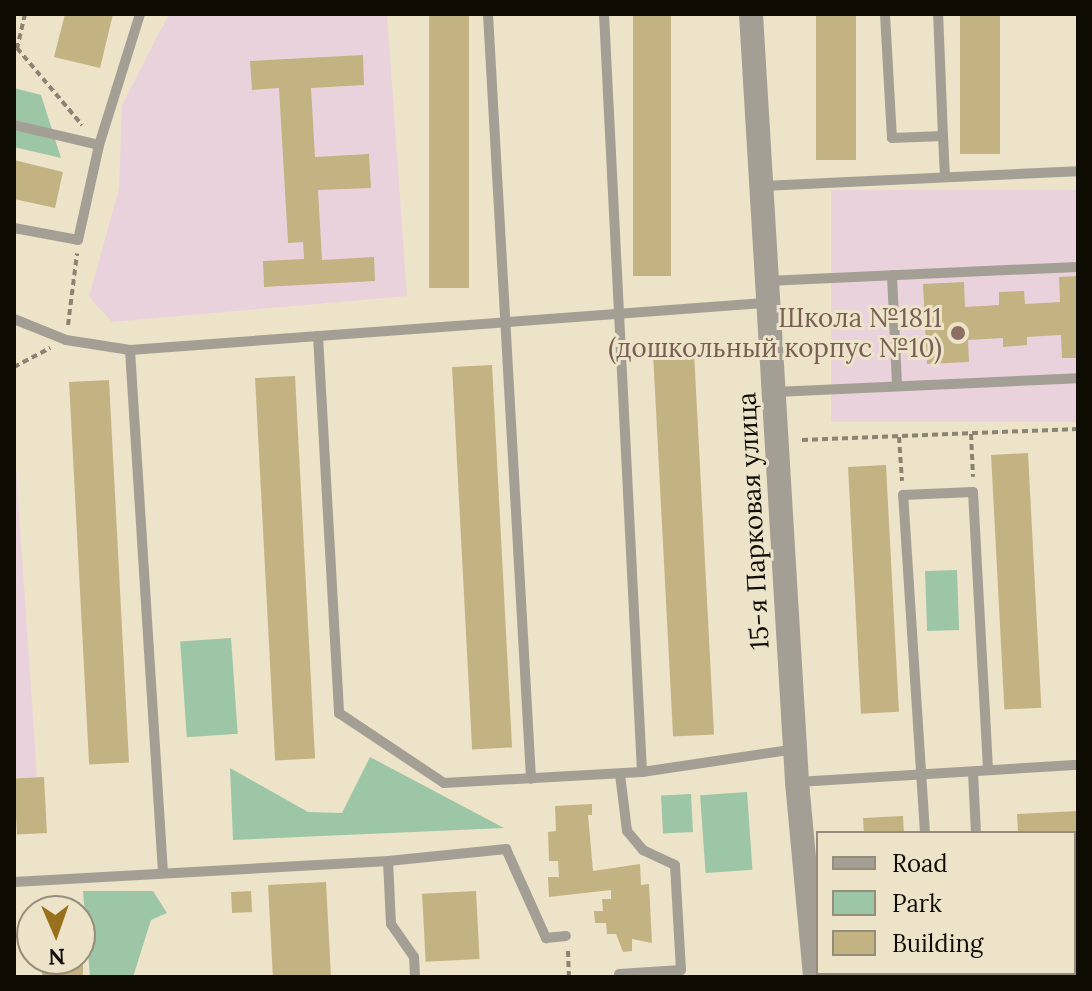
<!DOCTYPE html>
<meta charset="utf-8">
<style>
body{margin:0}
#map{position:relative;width:1092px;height:991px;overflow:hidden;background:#ece3c8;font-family:Lora,serif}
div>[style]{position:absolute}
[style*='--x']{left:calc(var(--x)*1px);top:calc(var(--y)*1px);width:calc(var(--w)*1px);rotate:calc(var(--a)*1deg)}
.education>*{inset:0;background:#ead2dd;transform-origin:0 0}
.green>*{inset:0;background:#9dc6a7;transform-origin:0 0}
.building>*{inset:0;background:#c4b382;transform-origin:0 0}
.path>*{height:4px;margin-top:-2px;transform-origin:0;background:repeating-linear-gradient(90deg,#8b8472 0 6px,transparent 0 10px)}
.service>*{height:10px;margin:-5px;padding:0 5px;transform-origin:5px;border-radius:5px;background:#a49f94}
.tertiary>*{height:24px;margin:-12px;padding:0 12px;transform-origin:12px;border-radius:12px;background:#a49f94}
.dots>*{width:22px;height:22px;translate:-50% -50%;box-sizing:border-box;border:4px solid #ece3c8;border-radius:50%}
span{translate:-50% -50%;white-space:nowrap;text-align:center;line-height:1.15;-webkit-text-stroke:6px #ece3c8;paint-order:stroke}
.education-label{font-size:26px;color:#785e54}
.right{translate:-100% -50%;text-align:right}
.street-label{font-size:26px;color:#0f0c04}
.frame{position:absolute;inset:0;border:16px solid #0f0c04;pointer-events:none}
.legend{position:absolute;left:816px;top:831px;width:260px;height:144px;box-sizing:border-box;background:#ece3c8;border:2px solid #948d7a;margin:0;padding:10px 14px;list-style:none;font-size:24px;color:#0f0c04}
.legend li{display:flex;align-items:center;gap:16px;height:40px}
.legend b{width:40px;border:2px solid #948d7a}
.north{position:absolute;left:16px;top:895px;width:80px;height:80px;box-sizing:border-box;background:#ece3c8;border:2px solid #948d7a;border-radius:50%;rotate:178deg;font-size:22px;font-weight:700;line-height:32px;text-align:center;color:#0f0c04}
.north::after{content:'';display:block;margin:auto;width:28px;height:36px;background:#99711d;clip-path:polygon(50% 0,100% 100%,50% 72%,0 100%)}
</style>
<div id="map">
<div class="education">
<i style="clip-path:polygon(169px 14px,387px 14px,407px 296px,112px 322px,89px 297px,119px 189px,122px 105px)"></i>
<i style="left:1078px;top:190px;width:232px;height:247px;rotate:90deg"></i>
<i style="clip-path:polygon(14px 439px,37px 777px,15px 778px,14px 798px)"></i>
</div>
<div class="green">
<i style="clip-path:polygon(14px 88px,41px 95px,61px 158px,14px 147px)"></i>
<i style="left:957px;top:570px;width:60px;height:32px;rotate:88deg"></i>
<i style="left:231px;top:638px;width:96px;height:51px;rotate:86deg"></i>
<i style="clip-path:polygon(370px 757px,504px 828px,233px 840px,230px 768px,308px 812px,342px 813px)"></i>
<i style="left:747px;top:792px;width:78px;height:47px;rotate:86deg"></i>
<i style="left:691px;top:794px;width:38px;height:30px;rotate:87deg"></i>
<i style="clip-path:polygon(83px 891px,153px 891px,167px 913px,151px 920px,133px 977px,90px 977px)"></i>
</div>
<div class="building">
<i style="clip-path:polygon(65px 14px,113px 14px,100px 68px,54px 57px)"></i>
<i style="left:429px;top:14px;width:40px;height:274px"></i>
<i style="left:633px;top:14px;width:38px;height:262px"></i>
<i style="left:816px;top:14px;width:40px;height:146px"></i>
<i style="left:960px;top:14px;width:40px;height:140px"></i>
<i style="clip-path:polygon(363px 55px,364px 85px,311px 88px,315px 157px,369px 154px,371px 188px,318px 190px,322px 260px,374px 257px,375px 281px,264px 287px,263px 261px,304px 259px,303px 242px,288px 243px,279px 88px,252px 90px,250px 61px)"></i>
<i style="clip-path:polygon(14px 160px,63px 172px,55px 208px,14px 199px)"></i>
<i style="clip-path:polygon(1078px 276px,1078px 358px,1062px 358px,1061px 335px,1027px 337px,1027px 345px,1003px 347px,1003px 338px,968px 340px,969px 362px,927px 364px,923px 284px,964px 282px,965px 307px,999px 305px,999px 292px,1024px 291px,1025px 304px,1060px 302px,1059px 277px)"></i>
<i style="left:694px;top:352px;width:383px;height:41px;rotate:87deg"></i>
<i style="left:492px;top:365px;width:383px;height:40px;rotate:87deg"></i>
<i style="left:295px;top:376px;width:383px;height:40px;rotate:87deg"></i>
<i style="left:109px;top:380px;width:383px;height:40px;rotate:87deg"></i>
<i style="left:1028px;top:453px;width:255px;height:37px;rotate:87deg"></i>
<i style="left:886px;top:465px;width:247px;height:38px;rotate:87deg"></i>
<i style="left:44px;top:777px;width:56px;height:30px;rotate:87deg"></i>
<i style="clip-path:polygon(592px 804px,592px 815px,588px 815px,593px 871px,640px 864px,641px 885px,649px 884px,652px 943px,632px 939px,632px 951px,623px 952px,616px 934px,607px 934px,606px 923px,595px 923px,594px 911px,603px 911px,602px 899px,611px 899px,611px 890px,549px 897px,548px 877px,559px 877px,558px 861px,549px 861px,548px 832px,556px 831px,555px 806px)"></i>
<i style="clip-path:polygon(1078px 811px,1078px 859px,1074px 833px,1018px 833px,1017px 814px)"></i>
<i style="left:903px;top:816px;width:17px;height:40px;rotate:87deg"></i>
<i style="left:326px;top:882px;width:95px;height:58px;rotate:87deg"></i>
<i style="left:251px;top:891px;width:21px;height:20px;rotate:87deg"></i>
<i style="left:476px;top:891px;width:68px;height:54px;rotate:87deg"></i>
<i style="clip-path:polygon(80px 902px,80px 911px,40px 911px,39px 904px)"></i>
<i style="left:42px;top:959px;width:41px;height:18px"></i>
<i style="left:871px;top:973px;width:40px;height:4px"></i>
</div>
<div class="path">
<i style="--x:25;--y:14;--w:35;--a:103"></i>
<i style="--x:17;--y:48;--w:101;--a:49.8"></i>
<i style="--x:68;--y:325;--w:72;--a:-82.8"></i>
<i style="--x:14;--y:367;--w:41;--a:-27.8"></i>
<i style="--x:971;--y:434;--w:43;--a:87.3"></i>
<i style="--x:899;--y:437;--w:44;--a:86.1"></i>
<i style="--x:802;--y:440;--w:276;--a:-2.3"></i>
<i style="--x:568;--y:951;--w:26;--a:88"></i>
</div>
<div class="service">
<i style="--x:488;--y:14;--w:766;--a:86.78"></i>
<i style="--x:604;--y:14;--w:759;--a:87.13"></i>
<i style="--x:885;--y:14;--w:124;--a:86.8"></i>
<i style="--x:892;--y:138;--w:51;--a:-2.2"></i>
<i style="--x:943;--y:136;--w:122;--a:-92.3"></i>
<i style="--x:14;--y:125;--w:87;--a:13.2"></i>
<i style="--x:943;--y:136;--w:41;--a:87.2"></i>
<i style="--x:763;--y:186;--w:315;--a:-2.7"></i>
<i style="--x:14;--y:228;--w:65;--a:10.6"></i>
<i style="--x:78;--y:240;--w:97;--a:-77.5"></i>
<i style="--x:99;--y:145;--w:137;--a:-72.6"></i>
<i style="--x:892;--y:275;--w:111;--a:87.4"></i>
<i style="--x:767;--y:281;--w:311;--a:-2.6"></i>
<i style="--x:14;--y:319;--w:56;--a:22"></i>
<i style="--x:66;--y:340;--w:65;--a:8.9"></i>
<i style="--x:318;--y:336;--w:378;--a:86.8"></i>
<i style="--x:339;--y:713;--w:126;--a:33.7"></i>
<i style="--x:444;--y:783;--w:198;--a:-3.2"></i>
<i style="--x:642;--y:772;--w:155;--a:-8.5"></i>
<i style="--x:775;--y:392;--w:303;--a:-2.6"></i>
<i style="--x:973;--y:772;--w:61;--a:87.2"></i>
<i style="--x:797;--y:782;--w:282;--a:-3.5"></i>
<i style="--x:925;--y:833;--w:339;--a:-93.7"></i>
<i style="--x:903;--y:495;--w:70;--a:-2.5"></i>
<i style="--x:973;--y:492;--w:278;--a:86.9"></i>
<i style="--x:388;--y:861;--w:63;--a:87.3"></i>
<i style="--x:391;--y:924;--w:40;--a:55.1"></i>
<i style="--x:414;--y:957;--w:20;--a:87"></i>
<i style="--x:163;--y:873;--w:524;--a:-93.61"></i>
<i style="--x:130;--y:350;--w:638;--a:-4.23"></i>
<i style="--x:14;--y:882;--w:375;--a:-3.2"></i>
<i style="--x:388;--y:861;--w:119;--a:-5.8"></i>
<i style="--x:506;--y:849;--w:98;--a:65.8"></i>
<i style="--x:546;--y:938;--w:20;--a:-6"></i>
<i style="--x:1074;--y:898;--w:4;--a:0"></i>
<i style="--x:934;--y:973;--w:4;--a:76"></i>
<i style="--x:619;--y:974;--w:62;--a:-3.7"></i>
<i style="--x:681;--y:970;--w:105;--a:-93.3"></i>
<i style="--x:675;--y:865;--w:35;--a:-155"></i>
<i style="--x:643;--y:850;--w:25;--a:-130"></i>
<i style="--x:627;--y:831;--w:57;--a:-97"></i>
</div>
<div class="tertiary">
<i style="--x:751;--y:14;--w:769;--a:86.57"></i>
<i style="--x:797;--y:782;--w:196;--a:84.7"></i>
</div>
<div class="dots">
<i style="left:958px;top:333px;background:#8d6e63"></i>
</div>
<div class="education-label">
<span class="right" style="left:942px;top:333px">Школа №1811<br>(дошкольный корпус №10)</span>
</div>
<div class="street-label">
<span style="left:753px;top:521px;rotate:-93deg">15-я Парковая улица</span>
</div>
<div class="frame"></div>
<ul class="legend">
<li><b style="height:10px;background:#a49f94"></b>Road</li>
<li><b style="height:22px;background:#9dc6a7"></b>Park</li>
<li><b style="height:22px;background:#c4b382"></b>Building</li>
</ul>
<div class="north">N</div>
</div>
